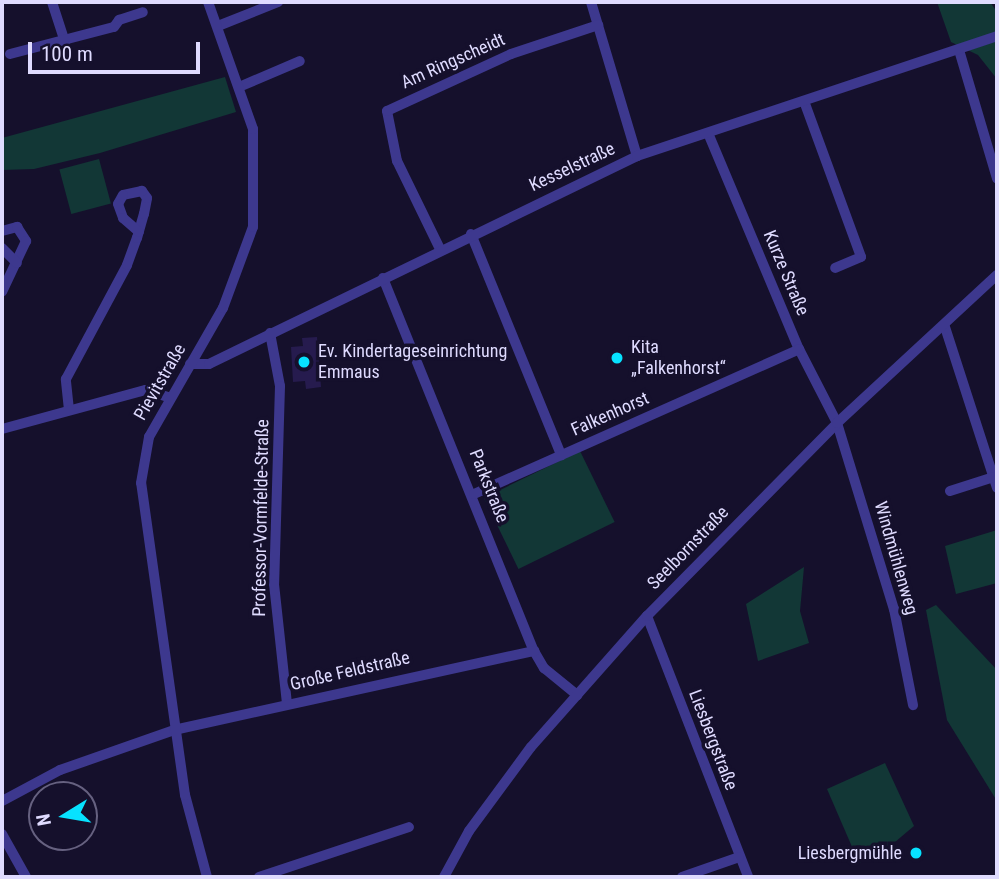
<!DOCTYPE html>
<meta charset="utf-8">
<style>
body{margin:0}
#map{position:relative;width:999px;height:879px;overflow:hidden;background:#15102c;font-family:"Roboto Condensed",sans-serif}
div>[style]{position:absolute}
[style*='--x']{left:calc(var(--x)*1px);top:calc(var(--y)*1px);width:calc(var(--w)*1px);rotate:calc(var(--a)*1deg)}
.green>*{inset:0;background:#123736;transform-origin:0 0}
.building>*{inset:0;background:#261b4e}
.minor>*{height:10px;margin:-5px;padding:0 5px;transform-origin:5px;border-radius:5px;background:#3d388e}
.dots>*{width:19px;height:19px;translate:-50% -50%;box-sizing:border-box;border:4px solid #15102c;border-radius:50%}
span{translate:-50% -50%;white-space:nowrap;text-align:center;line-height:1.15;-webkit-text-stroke:7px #15102c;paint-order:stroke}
.street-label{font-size:18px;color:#dfdbff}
.poi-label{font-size:18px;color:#dfdbff}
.left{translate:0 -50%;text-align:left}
.right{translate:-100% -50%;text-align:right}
.frame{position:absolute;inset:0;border:4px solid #dfdbff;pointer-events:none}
.north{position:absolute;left:28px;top:781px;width:70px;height:70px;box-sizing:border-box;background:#15102c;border:2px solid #666180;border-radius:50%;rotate:259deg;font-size:19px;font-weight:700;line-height:28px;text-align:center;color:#dfdbff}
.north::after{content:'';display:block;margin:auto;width:24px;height:32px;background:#07e2ff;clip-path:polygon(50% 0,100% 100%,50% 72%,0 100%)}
.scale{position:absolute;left:28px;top:42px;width:172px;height:32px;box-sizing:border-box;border:4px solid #dfdbff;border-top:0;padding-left:9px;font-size:21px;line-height:24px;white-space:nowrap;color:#dfdbff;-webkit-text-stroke:5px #15102c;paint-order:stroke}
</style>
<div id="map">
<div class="green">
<i style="clip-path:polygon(937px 2px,990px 2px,997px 12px,997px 79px,978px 55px,951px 42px)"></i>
<i style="clip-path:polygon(225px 77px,236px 112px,100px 153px,34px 169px,2px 170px,2px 138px)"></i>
<i style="left:99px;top:159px;width:46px;height:41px;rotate:75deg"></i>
<i style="left:580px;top:451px;width:79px;height:107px;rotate:64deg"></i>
<i style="clip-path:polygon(997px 530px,997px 583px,956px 594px,945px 546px)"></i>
<i style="clip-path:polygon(804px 567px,800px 611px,809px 643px,758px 661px,746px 604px)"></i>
<i style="clip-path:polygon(936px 605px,997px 670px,997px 801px,947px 720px,926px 610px)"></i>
<i style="clip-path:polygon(885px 763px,914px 826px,882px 853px,859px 863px,827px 789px)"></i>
</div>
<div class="building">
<i style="clip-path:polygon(317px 337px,321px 387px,306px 389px,305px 381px,293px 382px,291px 347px,303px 346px,302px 338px)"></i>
</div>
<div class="minor">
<i style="--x:52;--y:2;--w:42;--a:72"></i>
<i style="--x:591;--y:2;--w:161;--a:73.4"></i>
<i style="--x:218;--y:26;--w:65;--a:-21.8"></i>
<i style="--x:959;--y:50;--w:134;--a:73.5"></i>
<i style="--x:10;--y:54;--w:107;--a:-14.6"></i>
<i style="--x:114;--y:27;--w:9;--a:-54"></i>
<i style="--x:119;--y:20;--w:25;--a:-18"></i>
<i style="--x:239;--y:87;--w:66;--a:-23.1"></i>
<i style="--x:804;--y:101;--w:166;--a:69.9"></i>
<i style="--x:861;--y:257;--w:28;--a:157"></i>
<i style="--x:708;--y:133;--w:234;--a:67.2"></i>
<i style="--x:799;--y:349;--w:83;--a:62.8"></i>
<i style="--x:837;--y:423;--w:195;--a:73"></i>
<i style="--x:894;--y:609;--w:98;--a:78.8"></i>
<i style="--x:2;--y:231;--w:16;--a:-15"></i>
<i style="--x:17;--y:227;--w:17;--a:57"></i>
<i style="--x:26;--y:241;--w:56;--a:115.2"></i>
<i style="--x:471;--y:234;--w:239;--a:67.8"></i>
<i style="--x:2;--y:248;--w:21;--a:45"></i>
<i style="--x:440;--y:249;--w:98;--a:-116"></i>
<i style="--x:397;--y:161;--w:51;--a:-101.3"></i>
<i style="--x:387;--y:111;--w:136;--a:-24.7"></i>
<i style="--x:511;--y:54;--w:92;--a:-18.4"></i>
<i style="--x:383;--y:278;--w:402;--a:68"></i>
<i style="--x:534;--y:651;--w:20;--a:60"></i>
<i style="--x:544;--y:668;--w:43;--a:39.3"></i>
<i style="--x:945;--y:327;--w:169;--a:72.1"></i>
<i style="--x:270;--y:333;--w:54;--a:79.3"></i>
<i style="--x:280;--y:386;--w:198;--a:91.7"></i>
<i style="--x:274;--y:584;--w:121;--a:83.8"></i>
<i style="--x:190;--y:364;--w:19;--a:0"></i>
<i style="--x:209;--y:364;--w:476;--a:-25.9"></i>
<i style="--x:637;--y:156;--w:379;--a:-18.4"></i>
<i style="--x:69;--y:410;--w:31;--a:-96"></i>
<i style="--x:66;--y:379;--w:129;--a:-61.8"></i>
<i style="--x:127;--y:265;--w:29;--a:-70"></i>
<i style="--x:137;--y:238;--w:25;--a:-74"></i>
<i style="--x:144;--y:214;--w:16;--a:-79"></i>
<i style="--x:147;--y:198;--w:9;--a:-126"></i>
<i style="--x:142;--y:191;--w:19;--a:168"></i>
<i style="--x:123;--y:195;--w:10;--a:119"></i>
<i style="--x:118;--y:204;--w:15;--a:70"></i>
<i style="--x:123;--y:218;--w:21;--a:41"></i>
<i style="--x:2;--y:429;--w:149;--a:-15.2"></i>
<i style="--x:146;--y:390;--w:23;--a:18"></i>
<i style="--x:950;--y:491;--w:46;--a:-17.7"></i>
<i style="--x:474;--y:494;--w:356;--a:-24"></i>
<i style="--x:647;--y:616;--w:280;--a:68.8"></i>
<i style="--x:2;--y:801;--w:66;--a:-28.1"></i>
<i style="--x:60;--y:770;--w:121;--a:-19.3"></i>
<i style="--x:174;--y:730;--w:369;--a:-12.4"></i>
<i style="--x:2;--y:834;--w:49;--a:60.8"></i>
<i style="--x:207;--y:877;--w:85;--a:-105"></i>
<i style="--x:185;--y:795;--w:315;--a:-98"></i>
<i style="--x:141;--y:483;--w:47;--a:-80.1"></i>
<i style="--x:149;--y:437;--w:149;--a:-60.2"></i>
<i style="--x:223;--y:308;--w:86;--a:-69.7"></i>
<i style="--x:253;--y:227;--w:98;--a:-90"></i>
<i style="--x:253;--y:129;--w:135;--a:-109.5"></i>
<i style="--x:259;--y:877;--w:158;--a:-18.4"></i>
<i style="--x:444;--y:877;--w:52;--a:-61.5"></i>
<i style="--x:469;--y:831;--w:104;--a:-53.6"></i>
<i style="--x:531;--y:747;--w:175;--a:-48.5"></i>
<i style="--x:647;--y:616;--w:271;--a:-45.4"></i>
<i style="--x:837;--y:423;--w:218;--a:-42.8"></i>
<i style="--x:682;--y:877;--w:60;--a:-19.3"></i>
</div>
<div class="dots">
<i style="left:617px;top:358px;background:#07e2ff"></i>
<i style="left:304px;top:362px;background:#07e2ff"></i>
<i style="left:916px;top:853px;background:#07e2ff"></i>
</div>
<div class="street-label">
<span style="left:453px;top:61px;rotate:-24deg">Am Ringscheidt</span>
<span style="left:572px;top:167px;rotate:-25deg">Kesselstraße</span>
<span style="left:786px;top:273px;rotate:67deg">Kurze Straße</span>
<span style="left:160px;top:382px;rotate:-60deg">Pievitstraße</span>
<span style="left:610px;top:414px;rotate:-24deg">Falkenhorst</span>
<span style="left:489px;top:486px;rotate:68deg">Parkstraße</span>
<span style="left:261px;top:518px;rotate:-89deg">Professor-Vormfelde-Straße</span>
<span style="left:688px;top:548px;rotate:-46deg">Seelbornstraße</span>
<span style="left:896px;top:558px;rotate:74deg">Windmühlenweg</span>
<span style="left:350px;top:671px;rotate:-13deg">Große Feldstraße</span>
<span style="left:713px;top:740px;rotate:69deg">Liesbergstraße</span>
</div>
<div class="poi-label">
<span class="left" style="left:631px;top:358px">Kita<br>„Falkenhorst“</span>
<span class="left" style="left:318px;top:362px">Ev. Kindertageseinrichtung<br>Emmaus</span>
<span class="right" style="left:902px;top:853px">Liesbergmühle</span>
</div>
<div class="frame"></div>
<div class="north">N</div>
<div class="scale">100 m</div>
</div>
